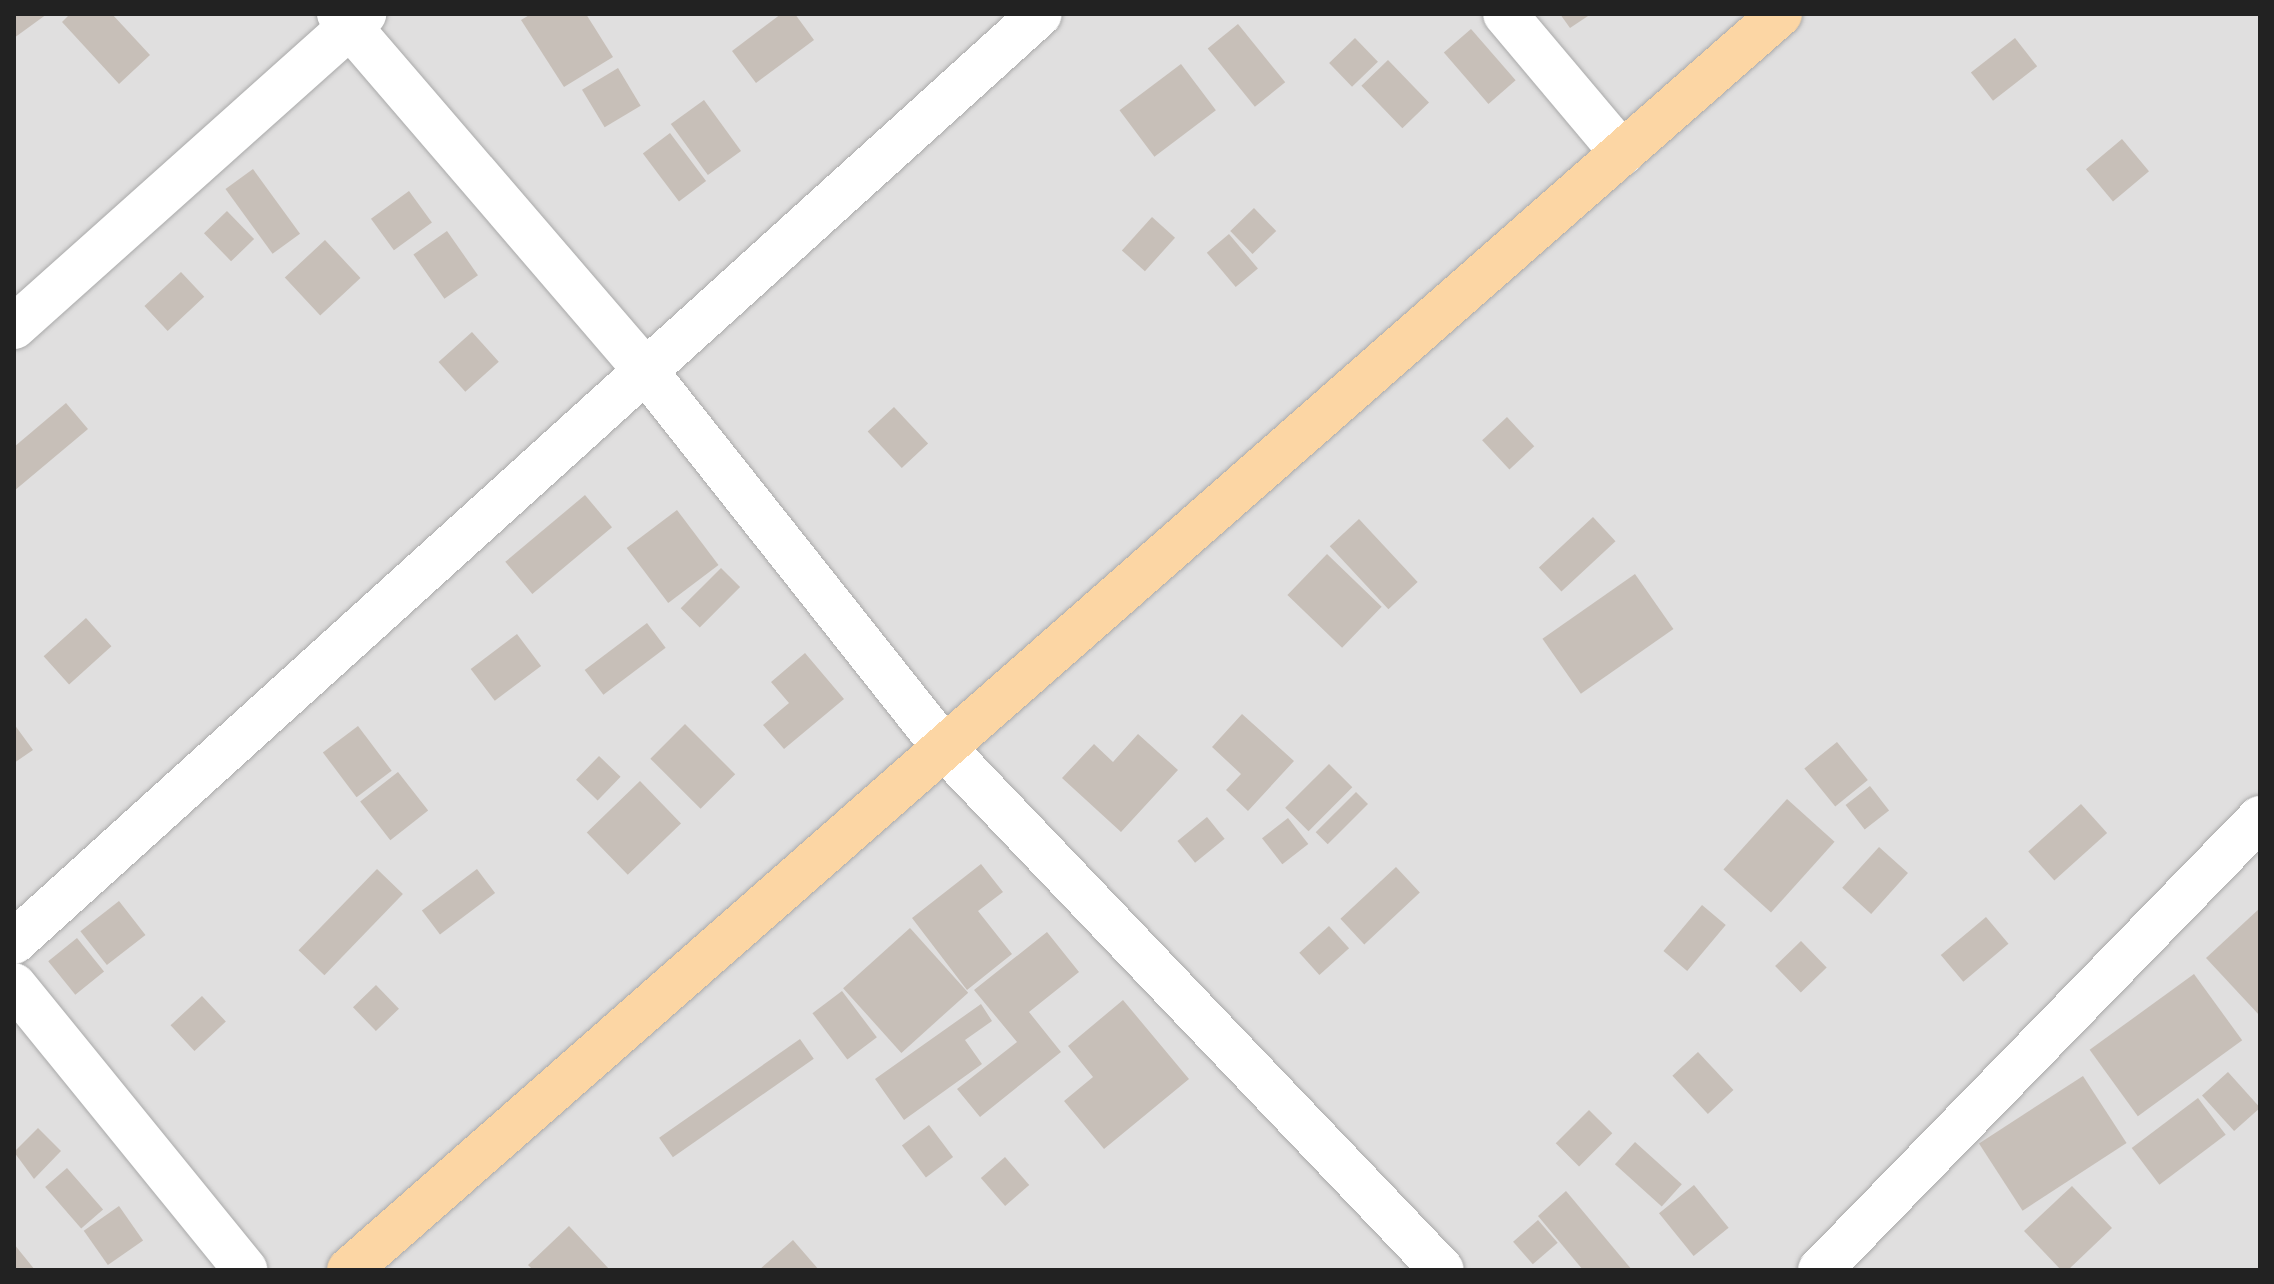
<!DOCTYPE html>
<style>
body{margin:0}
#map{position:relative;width:2274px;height:1284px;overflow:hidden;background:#f2efe9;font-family:"Public Sans",sans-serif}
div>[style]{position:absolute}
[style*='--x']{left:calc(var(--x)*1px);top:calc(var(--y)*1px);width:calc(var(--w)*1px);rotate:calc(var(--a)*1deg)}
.residential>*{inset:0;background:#e0dfdf;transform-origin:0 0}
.building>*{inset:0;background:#c7bfb8;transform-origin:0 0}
.roads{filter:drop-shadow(0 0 2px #a9a9a9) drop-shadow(0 0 2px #a9a9a9)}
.minor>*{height:44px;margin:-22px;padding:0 22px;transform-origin:22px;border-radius:22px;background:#fff}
.primary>*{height:44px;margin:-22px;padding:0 22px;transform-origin:22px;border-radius:22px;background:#fcd6a4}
span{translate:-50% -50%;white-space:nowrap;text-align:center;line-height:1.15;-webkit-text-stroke:6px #fff;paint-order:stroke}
.frame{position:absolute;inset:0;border:16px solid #222;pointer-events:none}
</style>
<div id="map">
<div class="residential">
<i style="left:14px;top:14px;width:2246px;height:1256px"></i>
</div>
<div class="building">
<i style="clip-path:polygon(14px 14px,47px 14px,14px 38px)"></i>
<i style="clip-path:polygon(70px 14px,112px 14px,150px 55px,119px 84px,62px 22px)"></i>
<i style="clip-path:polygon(531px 14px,586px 14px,613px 57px,564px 87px,521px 20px)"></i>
<i style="clip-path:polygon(781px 14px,795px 14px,814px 40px,756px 83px,732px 51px)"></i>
<i style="clip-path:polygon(1560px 14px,1591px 14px,1570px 28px)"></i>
<i style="left:1238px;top:24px;width:75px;height:39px;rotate:51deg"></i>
<i style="left:1471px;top:29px;width:68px;height:36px;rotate:49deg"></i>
<i style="left:1355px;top:38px;width:33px;height:36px;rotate:46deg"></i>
<i style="left:2015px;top:38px;width:36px;height:56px;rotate:52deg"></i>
<i style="left:1388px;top:60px;width:59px;height:37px;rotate:46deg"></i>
<i style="left:1181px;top:64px;width:58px;height:77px;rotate:53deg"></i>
<i style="left:618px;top:68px;width:44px;height:42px;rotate:59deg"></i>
<i style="left:704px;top:100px;width:63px;height:41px;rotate:54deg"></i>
<i style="left:670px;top:133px;width:60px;height:34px;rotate:53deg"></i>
<i style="left:2122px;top:139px;width:42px;height:47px;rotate:50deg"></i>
<i style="left:253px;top:169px;width:80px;height:34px;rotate:54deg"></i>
<i style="left:409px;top:191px;width:39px;height:47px;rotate:54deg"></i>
<i style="left:1254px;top:208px;width:32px;height:33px;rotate:46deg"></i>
<i style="left:227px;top:211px;width:39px;height:32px;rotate:46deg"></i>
<i style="left:1152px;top:217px;width:31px;height:45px;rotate:42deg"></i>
<i style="left:447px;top:231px;width:54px;height:41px;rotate:55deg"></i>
<i style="left:1229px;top:234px;width:45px;height:29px;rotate:50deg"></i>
<i style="left:325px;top:240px;width:52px;height:55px;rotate:47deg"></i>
<i style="left:181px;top:272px;width:34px;height:50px;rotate:47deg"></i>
<i style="left:472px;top:332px;width:40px;height:45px;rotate:48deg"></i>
<i style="clip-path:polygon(66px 403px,88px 429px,14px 491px,14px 447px)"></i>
<i style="left:894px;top:407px;width:50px;height:36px;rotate:47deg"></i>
<i style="left:1507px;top:417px;width:40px;height:34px;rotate:47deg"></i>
<i style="left:585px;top:495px;width:42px;height:104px;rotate:50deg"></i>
<i style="left:677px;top:510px;width:69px;height:63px;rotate:53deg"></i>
<i style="left:1593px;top:517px;width:33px;height:74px;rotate:47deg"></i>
<i style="left:1359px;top:519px;width:86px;height:40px;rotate:47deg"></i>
<i style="left:1327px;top:554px;width:76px;height:57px;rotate:44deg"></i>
<i style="left:721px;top:568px;width:27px;height:57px;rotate:45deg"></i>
<i style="left:1635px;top:574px;width:67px;height:113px;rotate:55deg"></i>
<i style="left:86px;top:618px;width:38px;height:57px;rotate:48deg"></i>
<i style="left:647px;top:623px;width:31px;height:78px;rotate:53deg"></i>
<i style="left:517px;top:634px;width:40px;height:58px;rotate:53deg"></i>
<i style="clip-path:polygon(805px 653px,844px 699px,784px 749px,763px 725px,789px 703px,771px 682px)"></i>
<i style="clip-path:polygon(1242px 714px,1294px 761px,1248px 811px,1226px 790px,1241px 774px,1212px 747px)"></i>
<i style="clip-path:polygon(14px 724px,33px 750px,14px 763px)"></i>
<i style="left:685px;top:724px;width:71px;height:49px;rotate:45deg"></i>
<i style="left:358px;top:726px;width:56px;height:44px;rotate:53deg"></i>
<i style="clip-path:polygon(1138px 734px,1178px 770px,1121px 832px,1062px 778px,1094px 744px,1113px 762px)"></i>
<i style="left:1837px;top:742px;width:49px;height:42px;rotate:51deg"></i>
<i style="left:599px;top:756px;width:30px;height:33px;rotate:44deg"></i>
<i style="left:1329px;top:764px;width:33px;height:62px;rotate:45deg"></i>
<i style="left:398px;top:772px;width:49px;height:48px;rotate:52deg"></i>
<i style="left:640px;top:781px;width:59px;height:74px;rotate:46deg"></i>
<i style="left:1870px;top:786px;width:31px;height:31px;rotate:52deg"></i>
<i style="left:1356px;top:792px;width:17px;height:57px;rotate:45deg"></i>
<i style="left:1787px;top:799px;width:64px;height:95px;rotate:42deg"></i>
<i style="left:2081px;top:804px;width:39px;height:71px;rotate:48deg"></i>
<i style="left:1207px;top:817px;width:28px;height:38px;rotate:51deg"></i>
<i style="left:1288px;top:818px;width:33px;height:33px;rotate:52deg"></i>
<i style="left:1879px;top:847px;width:39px;height:55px;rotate:42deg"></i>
<i style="clip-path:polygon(981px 864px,1003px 892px,978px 911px,1012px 954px,967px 990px,912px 918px)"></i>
<i style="left:1396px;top:867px;width:35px;height:76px;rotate:47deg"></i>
<i style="left:377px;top:869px;width:36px;height:113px;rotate:44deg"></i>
<i style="left:477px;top:869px;width:30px;height:69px;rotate:53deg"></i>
<i style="left:119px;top:901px;width:43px;height:49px;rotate:52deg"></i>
<i style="left:1702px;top:905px;width:31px;height:60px;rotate:40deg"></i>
<i style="clip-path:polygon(2260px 908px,2260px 1016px,2206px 958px)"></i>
<i style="left:1986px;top:917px;width:35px;height:59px;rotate:50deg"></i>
<i style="left:1329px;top:926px;width:30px;height:40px;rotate:48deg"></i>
<i style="left:910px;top:928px;width:87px;height:90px;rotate:48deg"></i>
<i style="clip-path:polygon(1047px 932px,1079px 972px,1029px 1012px,1061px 1052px,980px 1117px,957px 1089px,1017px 1042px,974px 990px)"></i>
<i style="left:77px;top:938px;width:43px;height:37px;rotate:51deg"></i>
<i style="left:1801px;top:941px;width:37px;height:36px;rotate:46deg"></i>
<i style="left:2194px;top:974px;width:82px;height:129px;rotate:54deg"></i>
<i style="left:376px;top:985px;width:33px;height:32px;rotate:46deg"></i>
<i style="left:842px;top:991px;width:58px;height:37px;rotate:53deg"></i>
<i style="left:202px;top:996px;width:35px;height:43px;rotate:47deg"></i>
<i style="clip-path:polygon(1123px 1000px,1189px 1079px,1104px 1149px,1064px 1101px,1093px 1077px,1068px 1046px)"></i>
<i style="clip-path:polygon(981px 1004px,992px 1021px,965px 1040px,982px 1064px,904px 1120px,875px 1079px)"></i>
<i style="left:800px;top:1039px;width:24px;height:172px;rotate:55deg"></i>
<i style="left:1698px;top:1052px;width:52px;height:35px;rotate:47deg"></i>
<i style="left:2228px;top:1072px;width:48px;height:35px;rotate:48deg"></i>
<i style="left:2083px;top:1076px;width:80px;height:124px;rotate:57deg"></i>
<i style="left:2198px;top:1098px;width:46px;height:83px;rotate:53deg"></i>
<i style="left:1589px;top:1110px;width:33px;height:47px;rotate:45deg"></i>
<i style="left:929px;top:1125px;width:40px;height:34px;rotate:53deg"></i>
<i style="clip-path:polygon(38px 1128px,61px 1151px,34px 1179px,14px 1152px)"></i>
<i style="left:1635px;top:1142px;width:63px;height:30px;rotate:42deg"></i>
<i style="left:1005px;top:1157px;width:37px;height:32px;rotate:49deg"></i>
<i style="left:67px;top:1168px;width:55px;height:29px;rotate:49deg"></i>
<i style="left:1694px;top:1185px;width:55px;height:45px;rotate:51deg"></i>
<i style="clip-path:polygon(2072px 1186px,2112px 1228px,2068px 1270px,2061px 1270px,2024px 1231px)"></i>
<i style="clip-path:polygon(1566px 1191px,1632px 1270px,1583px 1270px,1538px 1216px)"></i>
<i style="left:119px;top:1206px;width:42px;height:43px;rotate:55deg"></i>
<i style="left:1538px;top:1220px;width:30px;height:33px;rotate:49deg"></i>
<i style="clip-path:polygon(569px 1226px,610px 1270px,533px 1270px,528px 1265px)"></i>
<i style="clip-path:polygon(793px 1240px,819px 1270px,759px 1270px)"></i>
<i style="clip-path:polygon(14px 1244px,35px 1270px,14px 1270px)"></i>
</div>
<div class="roads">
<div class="minor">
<i style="--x:339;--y:14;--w:468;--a:49.3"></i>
<i style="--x:644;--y:369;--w:483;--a:51.6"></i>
<i style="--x:944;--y:748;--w:721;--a:46.35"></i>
<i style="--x:1505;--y:14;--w:182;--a:49.9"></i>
<i style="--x:14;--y:327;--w:470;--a:-41.8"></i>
<i style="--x:14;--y:942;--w:1383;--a:-42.13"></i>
<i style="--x:14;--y:985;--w:367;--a:50.9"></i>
<i style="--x:1820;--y:1270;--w:631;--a:-45.77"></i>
</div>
<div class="primary">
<i style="--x:349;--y:1270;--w:1904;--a:-41.27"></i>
</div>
</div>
<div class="frame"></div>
</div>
